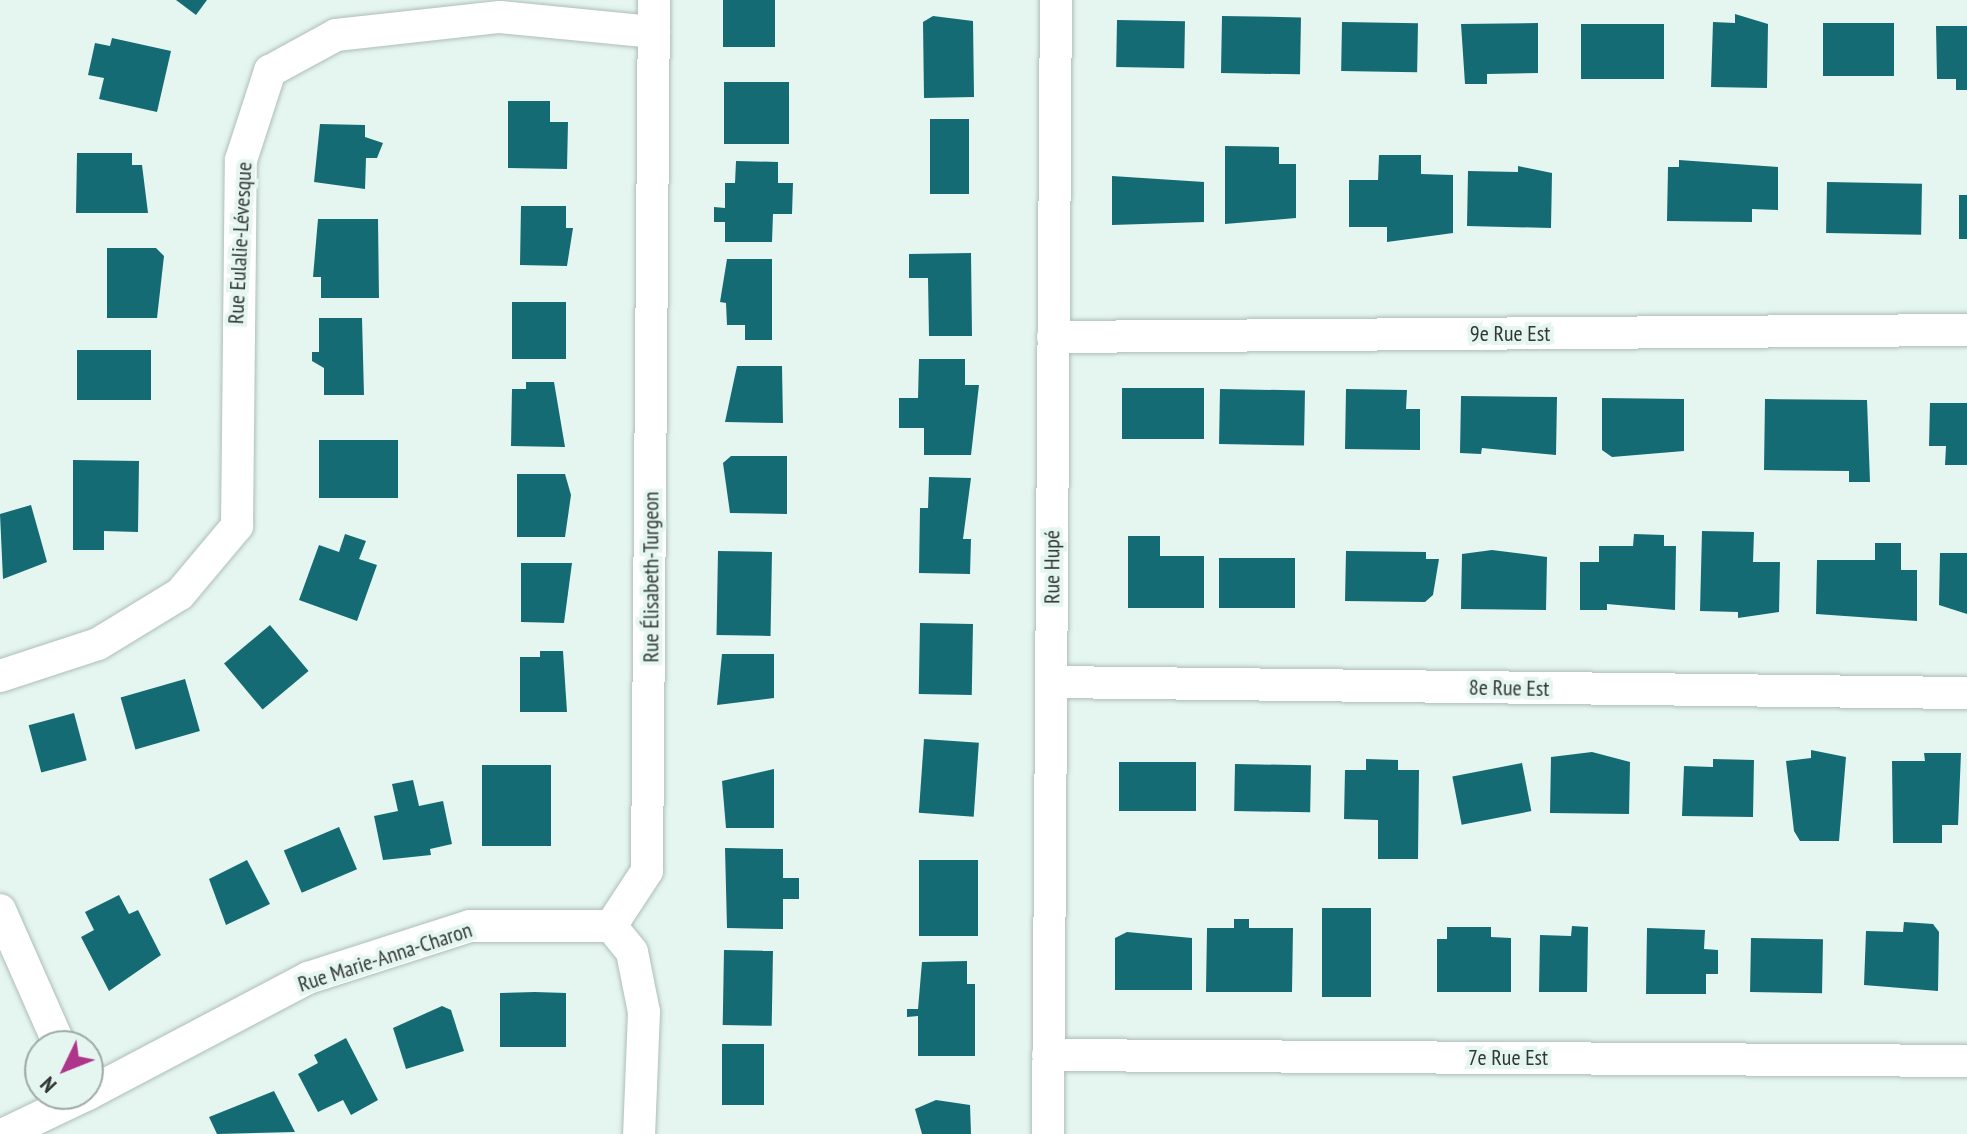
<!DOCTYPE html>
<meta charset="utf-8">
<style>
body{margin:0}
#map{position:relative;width:1967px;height:1134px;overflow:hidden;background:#e5f6f0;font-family:"PT Sans Narrow",sans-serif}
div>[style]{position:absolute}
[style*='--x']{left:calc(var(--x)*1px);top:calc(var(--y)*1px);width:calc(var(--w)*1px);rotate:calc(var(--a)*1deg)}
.building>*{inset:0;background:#146b74;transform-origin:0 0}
.roads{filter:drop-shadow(0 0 2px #aebdb8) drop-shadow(0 0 2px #aebdb8)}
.minor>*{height:32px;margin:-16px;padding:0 16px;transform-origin:16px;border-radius:16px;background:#fff}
span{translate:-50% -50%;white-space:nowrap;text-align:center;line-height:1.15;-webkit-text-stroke:8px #e5f6f0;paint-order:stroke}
.street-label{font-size:22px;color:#313735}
.north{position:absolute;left:24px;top:1030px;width:80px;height:80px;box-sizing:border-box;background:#e5f6f0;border:2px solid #9daaa5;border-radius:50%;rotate:227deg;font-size:22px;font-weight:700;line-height:32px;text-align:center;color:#313735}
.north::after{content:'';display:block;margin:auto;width:28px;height:36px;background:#ad358a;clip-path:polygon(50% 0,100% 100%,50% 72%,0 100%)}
</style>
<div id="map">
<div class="building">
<i style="clip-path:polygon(176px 0,207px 0,196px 15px)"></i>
<i style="left:723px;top:0;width:52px;height:47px"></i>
<i style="clip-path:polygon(1735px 14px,1768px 24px,1767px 88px,1711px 87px,1713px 22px,1735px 23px)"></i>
<i style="clip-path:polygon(933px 16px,973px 21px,974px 97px,924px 98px,923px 22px)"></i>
<i style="left:1222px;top:16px;width:79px;height:57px;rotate:1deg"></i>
<i style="left:1117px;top:20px;width:68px;height:47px;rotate:1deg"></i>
<i style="left:1342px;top:22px;width:76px;height:49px;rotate:1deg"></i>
<i style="clip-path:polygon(1538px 23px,1538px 73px,1487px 74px,1487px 84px,1465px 84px,1461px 24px)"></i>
<i style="left:1823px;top:23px;width:71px;height:53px"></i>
<i style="left:1581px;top:24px;width:83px;height:55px"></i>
<i style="clip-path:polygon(1936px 26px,1967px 26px,1967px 90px,1956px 90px,1956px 79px,1937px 79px)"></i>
<i style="clip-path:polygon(112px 38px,171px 51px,157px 112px,99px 99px,104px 78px,88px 75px,95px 43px,110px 46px)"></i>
<i style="left:724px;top:82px;width:65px;height:62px"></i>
<i style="clip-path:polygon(508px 101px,550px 101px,550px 122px,568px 122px,567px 169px,508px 168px)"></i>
<i style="left:930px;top:119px;width:39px;height:75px"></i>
<i style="clip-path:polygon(320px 124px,365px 125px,365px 137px,383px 143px,377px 158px,366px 158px,365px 189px,314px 182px)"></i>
<i style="clip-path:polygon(1225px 146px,1279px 147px,1279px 164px,1296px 164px,1296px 218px,1225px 224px)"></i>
<i style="clip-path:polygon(77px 153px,132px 153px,132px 165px,142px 165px,148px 213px,76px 213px)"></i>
<i style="clip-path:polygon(1379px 155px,1421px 155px,1421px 174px,1453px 175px,1453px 233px,1387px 242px,1387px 227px,1349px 227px,1349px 180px,1378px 180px)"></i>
<i style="clip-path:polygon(1679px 160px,1778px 167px,1778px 210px,1752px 209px,1752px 222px,1667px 221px,1668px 167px,1679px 167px)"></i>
<i style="clip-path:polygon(736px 161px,778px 162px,778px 183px,793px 183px,792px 214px,773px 214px,772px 242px,725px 242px,725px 222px,714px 222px,714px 207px,725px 208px,725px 183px,735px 183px)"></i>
<i style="clip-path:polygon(1518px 166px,1552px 173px,1551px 228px,1467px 226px,1468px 171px,1518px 172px)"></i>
<i style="clip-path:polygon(1112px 176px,1204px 182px,1204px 222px,1112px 225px)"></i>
<i style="left:1827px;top:182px;width:95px;height:51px;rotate:1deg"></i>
<i style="left:1959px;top:195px;width:8px;height:44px"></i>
<i style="clip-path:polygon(521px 206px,566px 206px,566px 228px,573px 228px,567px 266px,520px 265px)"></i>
<i style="clip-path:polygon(318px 219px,378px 219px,379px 298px,321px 298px,321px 277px,313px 277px)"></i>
<i style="clip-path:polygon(107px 248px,156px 248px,164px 256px,157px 318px,107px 318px)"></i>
<i style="clip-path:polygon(971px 253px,972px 336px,929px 336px,928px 278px,909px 278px,909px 254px)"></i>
<i style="clip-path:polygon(727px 259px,772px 259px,772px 340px,745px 340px,745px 325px,727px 325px,726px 303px,720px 302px)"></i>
<i style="left:512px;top:302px;width:54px;height:57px"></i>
<i style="clip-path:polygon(319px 318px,362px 318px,364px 395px,324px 395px,324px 368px,312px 361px,312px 352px,319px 352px)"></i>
<i style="left:77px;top:350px;width:74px;height:50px"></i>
<i style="clip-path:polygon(919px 359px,965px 359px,965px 385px,979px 385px,971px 455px,924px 455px,924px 428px,899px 428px,899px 398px,918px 398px)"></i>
<i style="clip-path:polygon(737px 366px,782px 366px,783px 423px,725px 422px)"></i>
<i style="clip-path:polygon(526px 382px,554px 382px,565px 447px,511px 446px,512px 389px,526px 389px)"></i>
<i style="left:1204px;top:388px;width:51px;height:82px;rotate:90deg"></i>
<i style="left:1220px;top:389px;width:85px;height:55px;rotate:1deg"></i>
<i style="clip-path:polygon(1346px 389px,1407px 390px,1406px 409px,1420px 409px,1420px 450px,1345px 449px)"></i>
<i style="clip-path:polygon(1461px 396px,1557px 397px,1556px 455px,1482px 448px,1481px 454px,1460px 453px)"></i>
<i style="clip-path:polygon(1602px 398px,1684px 399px,1684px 451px,1612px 457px,1602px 450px)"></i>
<i style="clip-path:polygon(1765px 399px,1867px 400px,1870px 482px,1849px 482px,1849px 471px,1764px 470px)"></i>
<i style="clip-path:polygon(1930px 403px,1967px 403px,1967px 465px,1945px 465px,1946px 446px,1929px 446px)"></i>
<i style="left:319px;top:440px;width:79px;height:58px"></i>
<i style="clip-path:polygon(731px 456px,787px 456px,787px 514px,730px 513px,723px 463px)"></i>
<i style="clip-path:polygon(73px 460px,139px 461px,138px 532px,104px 531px,104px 550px,73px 550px)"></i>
<i style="clip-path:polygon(517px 474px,565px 474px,571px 495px,565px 537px,517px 537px)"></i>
<i style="clip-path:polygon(929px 477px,971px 478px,963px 539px,971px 539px,970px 574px,919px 573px,920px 508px,928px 508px)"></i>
<i style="clip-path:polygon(31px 505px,47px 562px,3px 579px,0 514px)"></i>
<i style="clip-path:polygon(1702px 531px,1754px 532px,1753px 562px,1780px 562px,1779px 612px,1738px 618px,1738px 612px,1700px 611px)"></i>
<i style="clip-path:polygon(345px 534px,366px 541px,359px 559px,377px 565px,357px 621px,299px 600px,319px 545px,339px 552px)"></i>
<i style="clip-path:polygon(1634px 534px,1664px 535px,1664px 546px,1676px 546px,1675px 610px,1607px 604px,1607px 610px,1580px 610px,1580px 562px,1599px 562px,1599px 546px,1633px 546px)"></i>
<i style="clip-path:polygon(1128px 536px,1160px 536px,1160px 556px,1204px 556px,1204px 608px,1128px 608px)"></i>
<i style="clip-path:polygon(1875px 543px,1901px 543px,1901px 570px,1917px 570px,1917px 621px,1816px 614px,1817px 560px,1875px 560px)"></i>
<i style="clip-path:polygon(1492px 550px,1547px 557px,1546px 610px,1461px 609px,1462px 554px)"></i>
<i style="left:718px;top:551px;width:54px;height:84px;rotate:1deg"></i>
<i style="clip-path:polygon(1346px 551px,1426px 552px,1426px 559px,1439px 559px,1433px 595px,1425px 602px,1345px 601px)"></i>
<i style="clip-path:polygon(1940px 553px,1967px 553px,1967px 614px,1939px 605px)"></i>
<i style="left:1219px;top:558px;width:76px;height:50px"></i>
<i style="clip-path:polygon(521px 563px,572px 563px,564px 623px,521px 622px)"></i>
<i style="left:920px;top:623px;width:53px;height:71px;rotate:1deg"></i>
<i style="left:270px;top:625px;width:60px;height:60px;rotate:50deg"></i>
<i style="clip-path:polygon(540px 651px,563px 651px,567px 712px,520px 712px,520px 657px,540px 657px)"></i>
<i style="clip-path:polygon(722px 654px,774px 654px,774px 698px,717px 705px)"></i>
<i style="left:185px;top:679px;width:54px;height:67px;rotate:74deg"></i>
<i style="left:74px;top:713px;width:49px;height:47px;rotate:75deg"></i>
<i style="left:924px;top:739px;width:55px;height:74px;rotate:4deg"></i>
<i style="clip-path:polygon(1811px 750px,1846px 757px,1839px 841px,1800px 841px,1794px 831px,1786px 761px,1811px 758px)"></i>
<i style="clip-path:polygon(1592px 752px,1630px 762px,1629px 814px,1550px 813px,1551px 757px)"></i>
<i style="clip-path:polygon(1924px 753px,1961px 753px,1958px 825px,1942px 825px,1942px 843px,1893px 843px,1892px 761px,1925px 761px)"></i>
<i style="clip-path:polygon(1366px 759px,1398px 760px,1398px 770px,1419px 770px,1418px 859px,1378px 859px,1378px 820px,1344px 819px,1345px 770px,1366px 770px)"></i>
<i style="clip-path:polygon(1713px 759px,1754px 760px,1753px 817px,1682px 816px,1684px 766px,1713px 767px)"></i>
<i style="left:1119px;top:762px;width:77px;height:49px"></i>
<i style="left:1522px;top:763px;width:49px;height:71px;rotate:79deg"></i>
<i style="left:1235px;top:764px;width:76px;height:47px;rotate:1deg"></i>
<i style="left:482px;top:765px;width:69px;height:81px"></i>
<i style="clip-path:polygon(774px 769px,774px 828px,726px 828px,722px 781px)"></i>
<i style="clip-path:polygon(413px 780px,419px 806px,443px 801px,452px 844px,430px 849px,431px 855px,383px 860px,374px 816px,398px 811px,392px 784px)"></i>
<i style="left:339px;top:827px;width:46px;height:60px;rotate:67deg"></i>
<i style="clip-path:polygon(725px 848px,783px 849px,783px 878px,799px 878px,799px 899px,783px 899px,783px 929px,727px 928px)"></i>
<i style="clip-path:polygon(247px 860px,270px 904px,226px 925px,209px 879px)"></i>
<i style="left:919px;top:860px;width:59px;height:76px"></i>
<i style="clip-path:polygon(119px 895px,129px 914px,138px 910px,161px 955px,109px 991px,81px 937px,94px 930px,85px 912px)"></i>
<i style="left:1322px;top:908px;width:49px;height:89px"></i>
<i style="clip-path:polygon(1234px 919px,1249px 919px,1249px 928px,1293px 928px,1292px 992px,1206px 992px,1207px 928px,1234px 928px)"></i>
<i style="clip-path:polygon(1904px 922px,1933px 924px,1939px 932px,1938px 991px,1864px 985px,1866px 931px,1903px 932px)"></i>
<i style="clip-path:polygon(1572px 926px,1588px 927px,1587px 992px,1539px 992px,1540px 935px,1571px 936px)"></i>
<i style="clip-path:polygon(1447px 927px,1491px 927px,1491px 937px,1511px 938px,1511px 992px,1437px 992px,1437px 939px,1447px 939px)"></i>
<i style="clip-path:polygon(1647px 928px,1705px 930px,1704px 949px,1718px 950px,1718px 974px,1706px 974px,1706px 994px,1646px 994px)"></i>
<i style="clip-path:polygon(1127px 932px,1192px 938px,1192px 990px,1115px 990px,1115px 938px)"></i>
<i style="left:1751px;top:938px;width:72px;height:54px;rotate:1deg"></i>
<i style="left:724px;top:950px;width:49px;height:75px;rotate:1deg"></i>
<i style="clip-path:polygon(967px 961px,967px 984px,975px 984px,975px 1056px,918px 1056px,918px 1016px,907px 1017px,907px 1009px,918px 1009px,922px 962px)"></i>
<i style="clip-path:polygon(535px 992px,566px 993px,566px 1047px,500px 1047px,500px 993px)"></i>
<i style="clip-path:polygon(442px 1006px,451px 1010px,464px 1051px,406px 1069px,393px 1028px)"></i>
<i style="clip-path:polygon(346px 1038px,378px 1100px,351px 1115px,343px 1100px,318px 1112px,298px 1074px,318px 1063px,314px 1055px)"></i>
<i style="left:722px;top:1044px;width:42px;height:61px"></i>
<i style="clip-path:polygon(274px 1091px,295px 1132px,217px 1134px,209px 1117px)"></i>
<i style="clip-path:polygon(936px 1100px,970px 1105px,971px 1134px,922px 1134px,915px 1109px)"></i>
</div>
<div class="roads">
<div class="minor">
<i style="--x:1053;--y:337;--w:914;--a:-0.44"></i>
<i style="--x:0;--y:676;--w:103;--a:-18.1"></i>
<i style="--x:98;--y:644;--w:96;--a:-31.4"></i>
<i style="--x:180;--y:594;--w:89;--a:-50"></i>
<i style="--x:237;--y:526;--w:366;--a:-89.4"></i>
<i style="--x:241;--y:160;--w:94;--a:-72"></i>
<i style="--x:270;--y:71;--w:75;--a:-28.6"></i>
<i style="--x:336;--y:35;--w:165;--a:-6.3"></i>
<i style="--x:500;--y:17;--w:155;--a:5.6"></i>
<i style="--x:1051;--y:682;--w:916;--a:0.69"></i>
<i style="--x:0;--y:910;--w:149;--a:66.2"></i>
<i style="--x:611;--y:926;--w:66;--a:-56.8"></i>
<i style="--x:647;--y:871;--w:871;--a:-89.54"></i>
<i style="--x:611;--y:926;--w:33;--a:51"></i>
<i style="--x:632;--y:952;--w:61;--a:78.7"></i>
<i style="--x:644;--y:1012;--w:122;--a:92.3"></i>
<i style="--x:1048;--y:1055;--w:919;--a:0.37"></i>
<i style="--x:88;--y:1094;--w:249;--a:-27.8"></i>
<i style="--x:308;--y:978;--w:170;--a:-17.8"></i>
<i style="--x:470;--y:926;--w:141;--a:0"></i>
<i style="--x:4;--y:1134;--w:93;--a:-25.5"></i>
<i style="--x:1048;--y:1134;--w:1134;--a:-89.6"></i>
</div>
</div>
<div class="street-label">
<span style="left:240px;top:243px;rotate:-87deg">Rue Eulalie-Lévesque</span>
<span style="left:1510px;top:334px">9e Rue Est</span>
<span style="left:1052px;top:567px;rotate:-90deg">Rue Hupé</span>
<span style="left:651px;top:577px;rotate:-90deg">Rue Élisabeth-Turgeon</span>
<span style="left:1509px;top:688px;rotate:1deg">8e Rue Est</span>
<span style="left:385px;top:957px;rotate:-18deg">Rue Marie-Anna-Charon</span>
<span style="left:1508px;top:1058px">7e Rue Est</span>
</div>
<div class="north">N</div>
</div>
